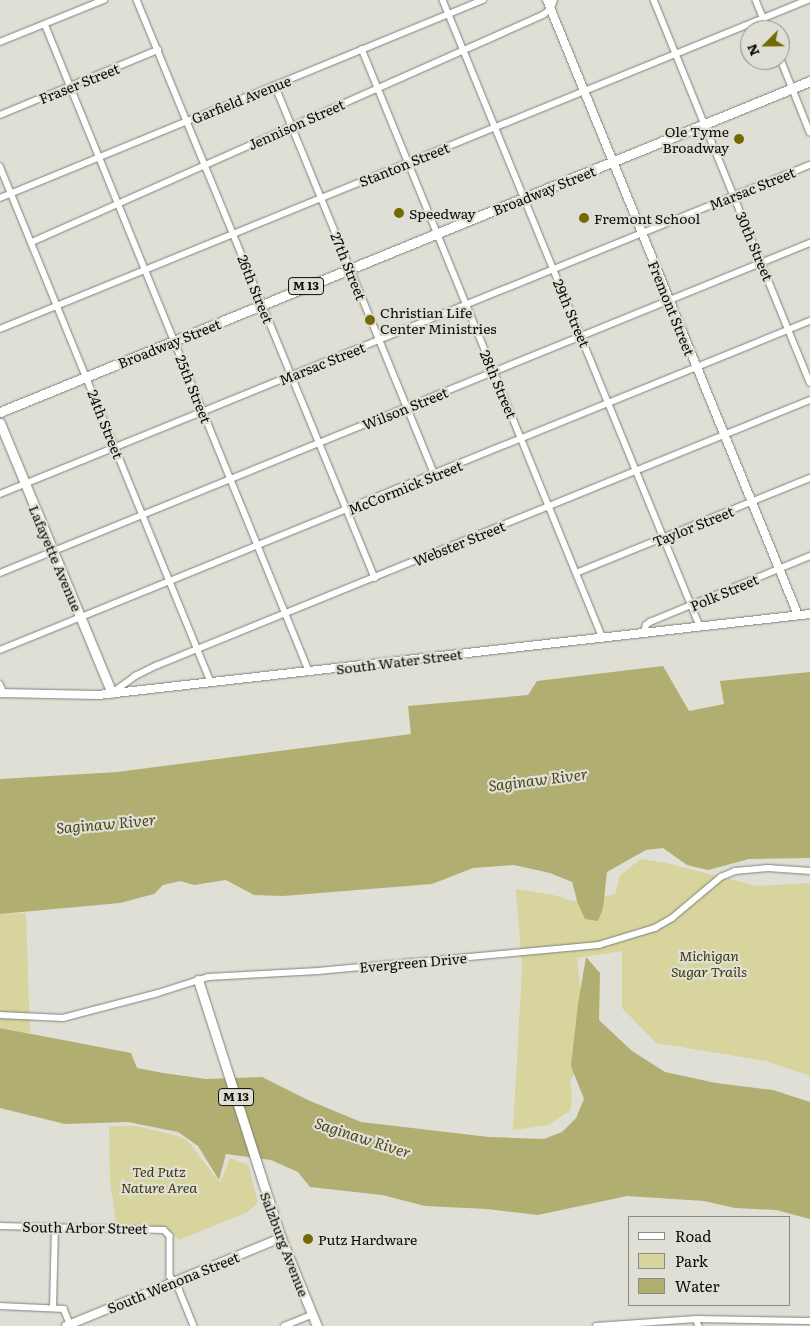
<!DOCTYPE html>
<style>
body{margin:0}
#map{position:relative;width:810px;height:1326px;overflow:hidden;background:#e0dfd6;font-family:Literata,serif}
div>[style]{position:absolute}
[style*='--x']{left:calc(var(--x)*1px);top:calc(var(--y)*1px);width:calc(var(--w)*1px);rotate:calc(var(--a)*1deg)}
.green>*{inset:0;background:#d7d49d}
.water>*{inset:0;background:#b1ae72}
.roads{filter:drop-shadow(0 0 1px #818179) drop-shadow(0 0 1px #818179)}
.minor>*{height:5.5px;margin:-2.75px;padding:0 2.75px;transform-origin:2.75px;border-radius:2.75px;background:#fff}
.tertiary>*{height:8px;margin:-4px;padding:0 4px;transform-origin:4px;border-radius:4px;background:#fff}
.primary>*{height:9px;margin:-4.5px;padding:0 4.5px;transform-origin:4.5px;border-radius:4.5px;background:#fff}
.dots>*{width:14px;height:14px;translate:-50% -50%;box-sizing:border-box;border:2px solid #e0dfd6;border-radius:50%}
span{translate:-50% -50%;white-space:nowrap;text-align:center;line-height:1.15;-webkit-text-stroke:4.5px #e0dfd6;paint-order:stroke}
.shield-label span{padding:1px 4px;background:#e0dfd6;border:1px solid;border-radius:4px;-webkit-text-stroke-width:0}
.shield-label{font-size:12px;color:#0b0b08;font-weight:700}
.street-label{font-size:14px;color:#0b0b08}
.poi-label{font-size:14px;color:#0b0b08}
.right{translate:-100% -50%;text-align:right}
.left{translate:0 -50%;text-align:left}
.park-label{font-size:14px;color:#3e3b0a;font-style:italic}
.water-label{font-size:15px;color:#4a4718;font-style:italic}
.legend{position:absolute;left:628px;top:1216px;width:162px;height:90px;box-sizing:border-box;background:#e0dfd6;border:1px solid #8b8a84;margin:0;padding:6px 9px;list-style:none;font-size:15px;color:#0b0b08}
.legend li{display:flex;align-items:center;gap:10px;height:25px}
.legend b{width:25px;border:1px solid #8b8a84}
.north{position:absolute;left:740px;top:20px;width:50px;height:50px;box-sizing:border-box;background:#e0dfd6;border:1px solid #8b8a84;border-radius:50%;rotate:247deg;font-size:14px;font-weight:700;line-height:20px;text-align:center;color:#0b0b08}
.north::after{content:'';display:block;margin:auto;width:18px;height:22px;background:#716b06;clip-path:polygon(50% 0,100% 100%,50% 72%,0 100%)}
</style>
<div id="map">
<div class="green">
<i style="clip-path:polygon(641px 859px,666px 863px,757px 886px,810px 883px,810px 1076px,766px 1061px,656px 1043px,622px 1008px,622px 951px,577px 958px,589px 1058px,570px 1080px,572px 1094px,571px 1110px,549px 1125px,513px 1130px,522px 969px,516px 889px,553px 895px,573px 901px,615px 894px,620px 875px)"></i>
<i style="clip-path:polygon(26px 913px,30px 1033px,0 1028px,0 914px)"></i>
<i style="clip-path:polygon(109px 1126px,136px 1126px,178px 1136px,188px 1141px,220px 1183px,230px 1158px,248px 1165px,258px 1202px,248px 1212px,179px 1240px,164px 1227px,116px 1224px,110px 1180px)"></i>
</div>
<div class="water">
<i style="clip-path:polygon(663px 666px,689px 711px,724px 704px,720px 681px,810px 672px,810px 858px,749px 859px,708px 870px,687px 865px,663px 848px,646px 850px,607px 872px,603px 908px,598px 921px,585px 919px,578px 904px,572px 882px,550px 873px,514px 865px,473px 868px,432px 884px,283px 896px,254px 895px,226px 880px,194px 885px,180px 881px,163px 885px,154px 894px,120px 903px,0 914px,0 779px,117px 772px,411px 734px,408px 706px,528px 695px,537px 681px)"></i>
<i style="clip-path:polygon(586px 957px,600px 973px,599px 1020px,632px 1051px,665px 1072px,716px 1083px,773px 1090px,810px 1102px,810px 1219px,776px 1210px,735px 1208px,704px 1201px,627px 1196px,538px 1215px,487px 1209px,425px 1206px,382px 1195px,310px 1187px,298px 1172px,271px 1160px,226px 1154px,219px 1180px,198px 1146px,178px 1132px,128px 1122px,65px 1124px,0 1108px,0 1028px,131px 1053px,137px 1068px,163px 1073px,206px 1079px,262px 1077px,308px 1100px,361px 1122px,489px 1137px,544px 1139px,562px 1132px,576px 1118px,584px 1099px,571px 1066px,578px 1004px)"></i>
</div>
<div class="roads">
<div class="minor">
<i style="--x:137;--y:0;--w:625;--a:67.62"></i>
<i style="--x:443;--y:0;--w:677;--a:67.68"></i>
<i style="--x:654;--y:0;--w:413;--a:67.8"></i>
<i style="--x:756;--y:0;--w:32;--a:68"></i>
<i style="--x:45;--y:24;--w:699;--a:67.8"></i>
<i style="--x:0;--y:42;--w:112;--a:-22"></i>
<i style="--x:362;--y:49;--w:634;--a:67.76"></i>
<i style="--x:780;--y:57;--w:81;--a:68.2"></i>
<i style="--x:275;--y:85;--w:422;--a:67.7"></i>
<i style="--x:0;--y:115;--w:171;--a:-22.4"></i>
<i style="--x:0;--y:166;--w:557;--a:67.76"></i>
<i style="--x:0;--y:198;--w:522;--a:-22.29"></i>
<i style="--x:32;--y:242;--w:559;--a:-23.95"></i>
<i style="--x:543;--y:15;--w:10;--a:-37"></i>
<i style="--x:551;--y:9;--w:9;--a:-72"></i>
<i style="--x:0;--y:329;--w:872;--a:-22.16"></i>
<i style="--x:0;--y:494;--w:874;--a:-22.11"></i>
<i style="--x:0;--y:573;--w:875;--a:-22.17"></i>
<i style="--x:576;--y:573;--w:253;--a:-22.1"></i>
<i style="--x:644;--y:632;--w:7;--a:-74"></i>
<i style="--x:646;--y:625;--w:5;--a:-37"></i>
<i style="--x:650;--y:622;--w:173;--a:-22.4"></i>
<i style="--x:0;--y:650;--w:874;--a:-22.11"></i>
<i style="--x:0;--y:684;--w:10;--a:66"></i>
<i style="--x:112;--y:693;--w:29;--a:-36"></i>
<i style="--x:135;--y:676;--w:25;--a:-26"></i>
<i style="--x:158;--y:665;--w:704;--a:-22.12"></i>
<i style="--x:0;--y:1015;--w:63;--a:2.7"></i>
<i style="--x:63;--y:1018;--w:98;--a:-14.7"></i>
<i style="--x:158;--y:993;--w:52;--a:-17.7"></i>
<i style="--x:208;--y:977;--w:110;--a:-3.1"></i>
<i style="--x:318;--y:971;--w:282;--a:-5.3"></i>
<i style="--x:599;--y:945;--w:59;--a:-16.9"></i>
<i style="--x:655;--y:928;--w:20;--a:-30"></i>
<i style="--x:672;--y:918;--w:64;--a:-39.9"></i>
<i style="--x:721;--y:877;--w:15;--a:-23"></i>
<i style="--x:735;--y:871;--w:33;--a:-5"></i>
<i style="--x:768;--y:868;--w:42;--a:4.1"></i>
<i style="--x:0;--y:1226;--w:164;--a:1.4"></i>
<i style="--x:164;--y:1230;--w:8;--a:45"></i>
<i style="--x:170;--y:1236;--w:40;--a:90"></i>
<i style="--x:170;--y:1276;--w:16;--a:55"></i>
<i style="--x:179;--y:1289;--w:40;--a:68"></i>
<i style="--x:0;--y:1306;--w:64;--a:2.7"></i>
<i style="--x:64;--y:1309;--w:18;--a:68"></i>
<i style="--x:53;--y:1308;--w:81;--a:-88.6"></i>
<i style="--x:696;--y:1319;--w:8;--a:67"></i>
<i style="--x:284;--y:1326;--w:31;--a:-22"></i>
<i style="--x:596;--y:1326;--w:100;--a:-4"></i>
<i style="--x:696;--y:1319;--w:114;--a:1"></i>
</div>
<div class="tertiary">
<i style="--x:547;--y:0;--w:664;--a:67.8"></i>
<i style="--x:0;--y:693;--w:98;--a:1.2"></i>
<i style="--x:98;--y:695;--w:717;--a:-6.49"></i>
<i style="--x:66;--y:1326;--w:232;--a:-22.3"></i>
</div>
<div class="primary">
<i style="--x:0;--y:412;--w:875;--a:-22.23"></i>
<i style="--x:0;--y:423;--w:292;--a:67.5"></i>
<i style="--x:198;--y:980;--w:271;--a:72.2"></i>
<i style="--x:281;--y:1238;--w:95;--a:67.8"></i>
</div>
</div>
<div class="dots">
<i style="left:739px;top:139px;background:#716b06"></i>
<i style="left:399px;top:213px;background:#716b06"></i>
<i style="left:584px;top:218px;background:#716b06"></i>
<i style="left:370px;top:320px;background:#716b06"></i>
<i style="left:308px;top:1239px;background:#716b06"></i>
</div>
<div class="shield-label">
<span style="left:306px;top:286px">M 13</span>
<span style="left:236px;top:1097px">M 13</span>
</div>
<div class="street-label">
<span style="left:79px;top:83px;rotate:-22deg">Fraser Street</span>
<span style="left:241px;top:99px;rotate:-22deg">Garfield Avenue</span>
<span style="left:296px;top:124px;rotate:-24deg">Jennison Street</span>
<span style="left:404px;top:164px;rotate:-22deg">Stanton Street</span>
<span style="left:752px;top:188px;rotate:-22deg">Marsac Street</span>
<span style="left:544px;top:190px;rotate:-22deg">Broadway Street</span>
<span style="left:755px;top:246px;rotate:67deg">30th Street</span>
<span style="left:349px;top:266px;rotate:68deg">27th Street</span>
<span style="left:256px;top:289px;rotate:68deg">26th Street</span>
<span style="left:672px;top:308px;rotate:68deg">Fremont Street</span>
<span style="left:572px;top:313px;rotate:67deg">29th Street</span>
<span style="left:169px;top:343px;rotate:-22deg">Broadway Street</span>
<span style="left:322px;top:363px;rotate:-22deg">Marsac Street</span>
<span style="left:499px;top:384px;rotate:67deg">28th Street</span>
<span style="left:194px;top:389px;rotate:68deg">25th Street</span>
<span style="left:405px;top:408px;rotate:-22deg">Wilson Street</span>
<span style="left:106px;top:424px;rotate:68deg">24th Street</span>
<span style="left:405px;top:487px;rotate:-22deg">McCormick Street</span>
<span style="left:693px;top:526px;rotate:-22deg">Taylor Street</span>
<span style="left:459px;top:543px;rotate:-22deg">Webster Street</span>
<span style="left:56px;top:558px;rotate:67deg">Lafayette Avenue</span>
<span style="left:724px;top:592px;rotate:-23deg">Polk Street</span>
<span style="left:399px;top:661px;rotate:-7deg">South Water Street</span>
<span style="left:413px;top:962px;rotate:-5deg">Evergreen Drive</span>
<span style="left:85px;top:1227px;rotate:1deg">South Arbor Street</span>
<span style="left:285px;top:1244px;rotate:69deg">Salzburg Avenue</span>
<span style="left:173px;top:1282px;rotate:-22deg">South Wenona Street</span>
</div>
<div class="poi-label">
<span class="right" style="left:729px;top:139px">Ole Tyme<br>Broadway</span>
<span class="left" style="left:409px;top:213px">Speedway</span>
<span class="left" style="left:594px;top:218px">Fremont School</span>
<span class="left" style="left:380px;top:320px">Christian Life<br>Center Ministries</span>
<span class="left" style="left:318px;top:1239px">Putz Hardware</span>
</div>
<div class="park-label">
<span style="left:709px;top:963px">Michigan<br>Sugar Trails</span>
<span style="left:159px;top:1179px">Ted Putz<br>Nature Area</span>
</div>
<div class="water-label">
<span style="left:538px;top:779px;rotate:-7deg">Saginaw River</span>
<span style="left:106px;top:823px;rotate:-5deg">Saginaw River</span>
<span style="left:363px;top:1137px;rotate:18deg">Saginaw River</span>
</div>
<ul class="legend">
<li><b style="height:6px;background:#fff"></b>Road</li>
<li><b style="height:14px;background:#d7d49d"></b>Park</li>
<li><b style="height:14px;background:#b1ae72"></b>Water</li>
</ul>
<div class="north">N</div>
</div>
